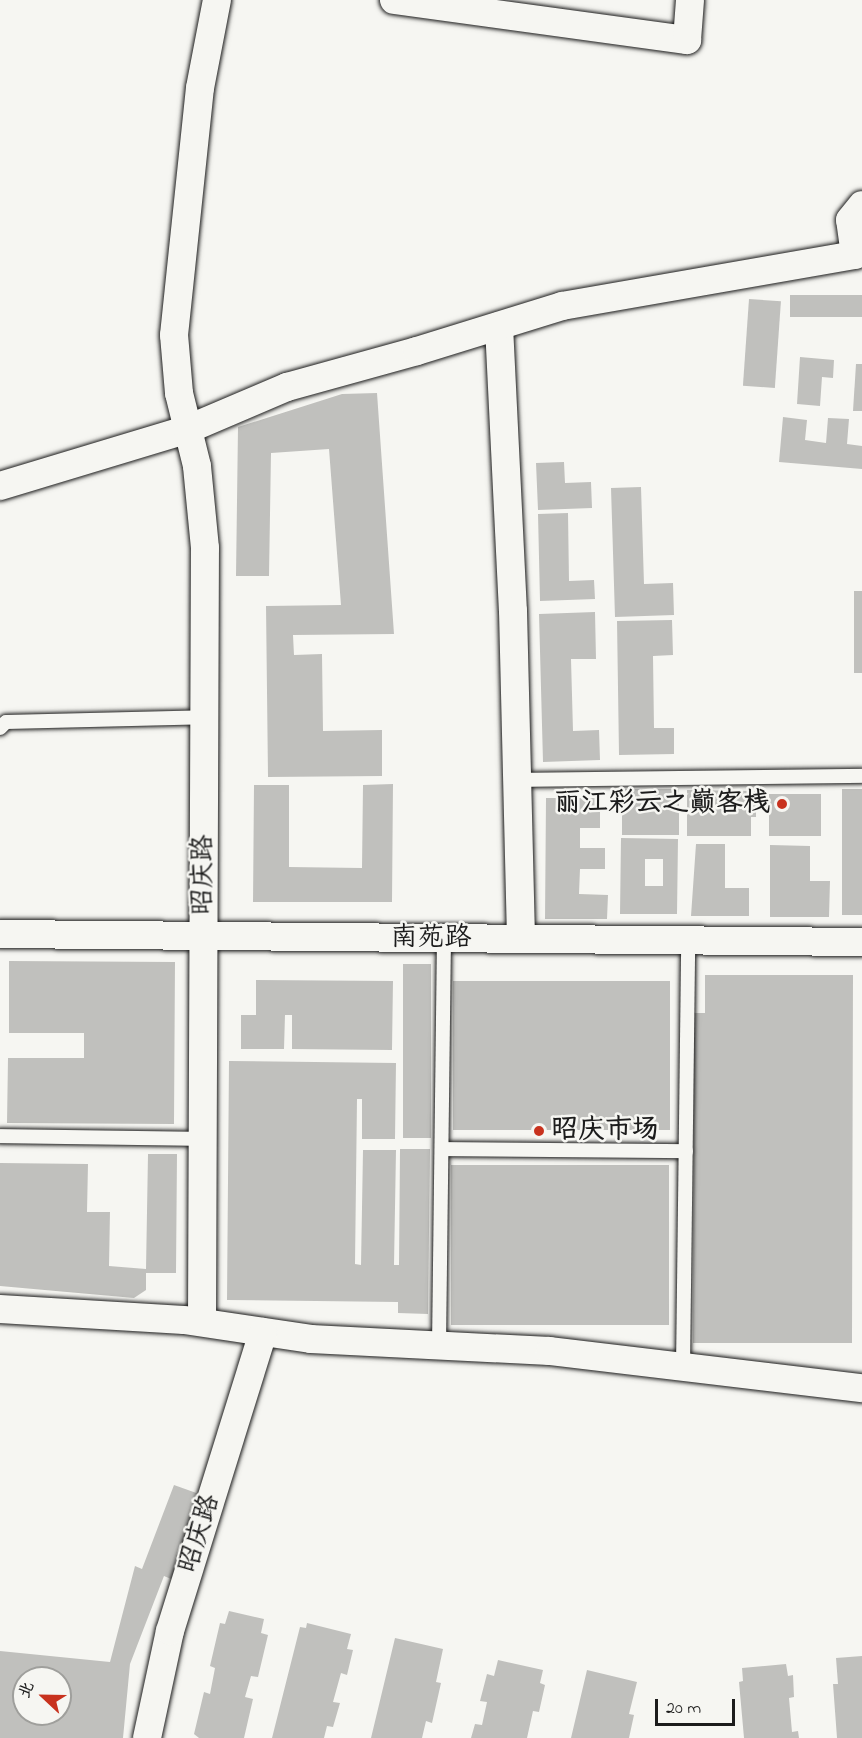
<!DOCTYPE html>
<meta charset="utf-8">
<style>
body{margin:0}
#map{position:relative;width:862px;height:1738px;overflow:hidden;background:#f6f6f2;font-family:"Indie Flower","LXGW WenKai TC",sans-serif}
div>[style]{position:absolute}
[style*='--x']{left:calc(var(--x)*1px);top:calc(var(--y)*1px);width:calc(var(--w)*1px);rotate:calc(var(--a)*1deg)}
.building>*{inset:0;background:#c0c0bd;transform-origin:0 0}
.roads{filter:drop-shadow(0 0 2px #1c1c1c) drop-shadow(0 0 2px #1c1c1c)}
.service>*{height:14px;margin:-7px;padding:0 7px;transform-origin:7px;border-radius:7px;background:#f6f6f2}
.minor>*{height:28px;margin:-14px;padding:0 14px;transform-origin:14px;border-radius:14px;background:#f6f6f2}
.dots>*{width:16px;height:16px;translate:-50% -50%;box-sizing:border-box;border:3px solid #f6f6f2;border-radius:50%}
span{translate:-50% -50%;white-space:nowrap;text-align:center;line-height:1.15;-webkit-text-stroke:5px #f6f6f2;paint-order:stroke}
.poi-label{font-size:27px;color:#1c1c1c;font-weight:700}
.right{translate:-100% -50%;text-align:right}
.left{translate:0 -50%;text-align:left}
.street-label{font-size:27px;color:#1c1c1c}
.north{position:absolute;left:12px;top:1666px;width:60px;height:60px;box-sizing:border-box;background:#f6f6f2;border:2px solid #9f9f9c;border-radius:50%;rotate:292deg;font-size:16px;font-weight:700;line-height:24px;text-align:center;color:#1c1c1c}
.north::after{content:'';display:block;margin:auto;width:21px;height:27px;background:#c8321e;clip-path:polygon(50% 0,100% 100%,50% 72%,0 100%)}
.scale{position:absolute;left:655px;top:1699px;width:80px;height:27px;box-sizing:border-box;border:3px solid #1c1c1c;border-top:0;padding-left:8px;font-size:18px;line-height:21px;white-space:nowrap;color:#1c1c1c;-webkit-text-stroke:4px #f6f6f2;paint-order:stroke}
</style>
<div id="map">
<div class="building">
<i style="left:862px;top:295px;width:22px;height:72px;rotate:90deg"></i>
<i style="left:749px;top:299px;width:32px;height:87px;rotate:4deg"></i>
<i style="clip-path:polygon(800px 357px,834px 360px,833px 378px,822px 377px,820px 406px,797px 404px)"></i>
<i style="clip-path:polygon(856px 364px,862px 364px,862px 411px,853px 411px)"></i>
<i style="clip-path:polygon(377px 393px,394px 634px,293px 635px,294px 655px,322px 654px,323px 731px,382px 730px,382px 776px,268px 777px,266px 606px,341px 605px,329px 449px,271px 453px,269px 576px,236px 576px,238px 427px,342px 394px)"></i>
<i style="clip-path:polygon(783px 417px,807px 420px,805px 440px,826px 443px,828px 418px,849px 419px,847px 444px,862px 446px,862px 469px,779px 462px)"></i>
<i style="clip-path:polygon(564px 462px,565px 483px,591px 482px,592px 508px,538px 510px,536px 463px)"></i>
<i style="clip-path:polygon(641px 487px,644px 584px,673px 583px,674px 615px,615px 617px,611px 488px)"></i>
<i style="clip-path:polygon(568px 513px,569px 581px,594px 580px,595px 599px,540px 601px,538px 514px)"></i>
<i style="left:862px;top:591px;width:82px;height:8px;rotate:90deg"></i>
<i style="clip-path:polygon(595px 612px,596px 659px,571px 659px,573px 731px,599px 730px,600px 760px,543px 762px,539px 614px)"></i>
<i style="clip-path:polygon(672px 620px,673px 655px,653px 656px,654px 728px,674px 728px,674px 754px,619px 755px,617px 621px)"></i>
<i style="clip-path:polygon(393px 784px,392px 902px,253px 902px,254px 785px,289px 785px,289px 867px,362px 868px,363px 785px)"></i>
<i style="left:622px;top:789px;width:57px;height:46px"></i>
<i style="left:842px;top:789px;width:20px;height:126px"></i>
<i style="clip-path:polygon(687px 790px,756px 791px,756px 817px,751px 817px,751px 836px,687px 836px)"></i>
<i style="left:769px;top:794px;width:52px;height:42px"></i>
<i style="clip-path:polygon(546px 798px,600px 798px,600px 828px,580px 828px,580px 848px,605px 848px,605px 869px,580px 869px,579px 894px,608px 895px,607px 919px,545px 919px)"></i>
<i style="clip-path:polygon(evenodd,621px 838px,678px 839px,677px 914px,620px 914px,621px 838px,645px 859px,663px 859px,663px 886px,645px 886px,645px 859px)"></i>
<i style="clip-path:polygon(696px 844px,725px 844px,725px 888px,749px 888px,749px 916px,691px 916px)"></i>
<i style="clip-path:polygon(770px 845px,810px 846px,810px 881px,830px 881px,829px 917px,770px 917px)"></i>
<i style="clip-path:polygon(9px 961px,175px 962px,174px 1124px,7px 1123px,8px 1058px,84px 1058px,84px 1033px,9px 1033px)"></i>
<i style="left:403px;top:964px;width:28px;height:174px"></i>
<i style="clip-path:polygon(705px 975px,853px 975px,852px 1343px,693px 1343px,694px 1013px,705px 1013px)"></i>
<i style="clip-path:polygon(256px 980px,393px 981px,392px 1050px,292px 1049px,292px 1015px,285px 1015px,284px 1049px,241px 1049px,241px 1015px,256px 1015px)"></i>
<i style="left:453px;top:981px;width:217px;height:149px"></i>
<i style="clip-path:polygon(229px 1061px,396px 1063px,395px 1139px,362px 1139px,362px 1099px,357px 1099px,355px 1264px,361px 1265px,363px 1150px,396px 1150px,394px 1265px,399px 1265px,400px 1149px,430px 1149px,428px 1314px,398px 1313px,398px 1302px,227px 1300px)"></i>
<i style="clip-path:polygon(148px 1154px,177px 1154px,176px 1273px,146px 1273px,146px 1290px,134px 1298px,0 1286px,0 1163px,88px 1164px,87px 1212px,110px 1212px,109px 1266px,146px 1269px)"></i>
<i style="left:451px;top:1165px;width:218px;height:160px"></i>
<i style="clip-path:polygon(evenodd,174px 1485px,202px 1495px,171px 1579px,164px 1576px,130px 1664px,123px 1738px,0 1738px,0 1651px,110px 1662px,135px 1566px,142px 1569px,174px 1485px,24px 1678px,60px 1678px,60px 1714px,24px 1714px,24px 1678px)"></i>
<i style="clip-path:polygon(229px 1611px,264px 1619px,261px 1633px,268px 1635px,258px 1677px,251px 1676px,245px 1697px,253px 1699px,244px 1738px,199px 1738px,194px 1734px,204px 1692px,210px 1694px,215px 1668px,210px 1666px,220px 1623px,225px 1624px)"></i>
<i style="clip-path:polygon(307px 1623px,351px 1634px,347px 1649px,353px 1650px,347px 1675px,341px 1673px,333px 1702px,340px 1703px,333px 1727px,327px 1726px,324px 1738px,272px 1738px,300px 1627px,306px 1628px)"></i>
<i style="clip-path:polygon(395px 1638px,443px 1649px,436px 1682px,441px 1683px,432px 1723px,426px 1721px,422px 1738px,371px 1738px)"></i>
<i style="clip-path:polygon(862px 1656px,862px 1738px,837px 1738px,833px 1684px,838px 1684px,836px 1658px)"></i>
<i style="clip-path:polygon(498px 1660px,543px 1670px,540px 1683px,545px 1685px,539px 1712px,533px 1711px,527px 1738px,471px 1738px,475px 1724px,482px 1725px,487px 1702px,480px 1701px,487px 1674px,494px 1676px)"></i>
<i style="clip-path:polygon(786px 1664px,788px 1676px,793px 1675px,794px 1697px,789px 1698px,792px 1732px,798px 1731px,799px 1738px,744px 1738px,739px 1682px,743px 1681px,742px 1668px)"></i>
<i style="clip-path:polygon(587px 1670px,637px 1682px,629px 1714px,634px 1715px,629px 1738px,571px 1738px)"></i>
</div>
<div class="roads">
<div class="service">
<i style="--x:0;--y:728;--w:8;--a:-45"></i>
<i style="--x:6;--y:722;--w:199;--a:-1.4"></i>
<i style="--x:517;--y:780;--w:345;--a:-0.7"></i>
<i style="--x:0;--y:1136;--w:203;--a:0.8"></i>
<i style="--x:442;--y:1149;--w:244;--a:0.5"></i>
<i style="--x:439;--y:1346;--w:407;--a:-89.3"></i>
<i style="--x:683;--y:1368;--w:428;--a:-89.3"></i>
</div>
<div class="minor">
<i style="--x:394;--y:0;--w:296;--a:7.8"></i>
<i style="--x:687;--y:40;--w:40;--a:-85.7"></i>
<i style="--x:499;--y:326;--w:285;--a:87.2"></i>
<i style="--x:513;--y:611;--w:328;--a:88.6"></i>
<i style="--x:0;--y:486;--w:194;--a:-16.8"></i>
<i style="--x:186;--y:430;--w:110;--a:-23.1"></i>
<i style="--x:287;--y:387;--w:135;--a:-15.5"></i>
<i style="--x:417;--y:351;--w:152;--a:-17.2"></i>
<i style="--x:562;--y:306;--w:297;--a:-9.9"></i>
<i style="--x:855;--y:255;--w:35;--a:-98"></i>
<i style="--x:850;--y:220;--w:19;--a:-51"></i>
<i style="--x:0;--y:934;--w:862;--a:0.53"></i>
<i style="--x:0;--y:1309;--w:184;--a:3.4"></i>
<i style="--x:184;--y:1320;--w:128;--a:8.5"></i>
<i style="--x:311;--y:1339;--w:239;--a:2.9"></i>
<i style="--x:550;--y:1351;--w:314;--a:6.8"></i>
<i style="--x:202;--y:1322;--w:774;--a:-89.78"></i>
<i style="--x:205;--y:548;--w:82;--a:-95.6"></i>
<i style="--x:197;--y:466;--w:75;--a:-103.9"></i>
<i style="--x:179;--y:393;--w:58;--a:-94.9"></i>
<i style="--x:174;--y:335;--w:248;--a:-84"></i>
<i style="--x:200;--y:88;--w:90;--a:-79.1"></i>
<i style="--x:147;--y:1738;--w:109;--a:-77.9"></i>
<i style="--x:170;--y:1631;--w:313;--a:-72.7"></i>
</div>
</div>
<div class="dots">
<i style="left:782px;top:804px;background:#c8321e"></i>
<i style="left:539px;top:1131px;background:#c8321e"></i>
</div>
<div class="poi-label">
<span class="right" style="left:770px;top:804px">丽江彩云之巅客栈</span>
<span class="left" style="left:551px;top:1131px">昭庆市场</span>
</div>
<div class="street-label">
<span style="left:204px;top:875px;rotate:-90deg">昭庆路</span>
<span style="left:431px;top:939px">南苑路</span>
<span style="left:200px;top:1534px;rotate:-73deg">昭庆路</span>
</div>
<div class="north">北</div>
<div class="scale">20 m</div>
</div>
